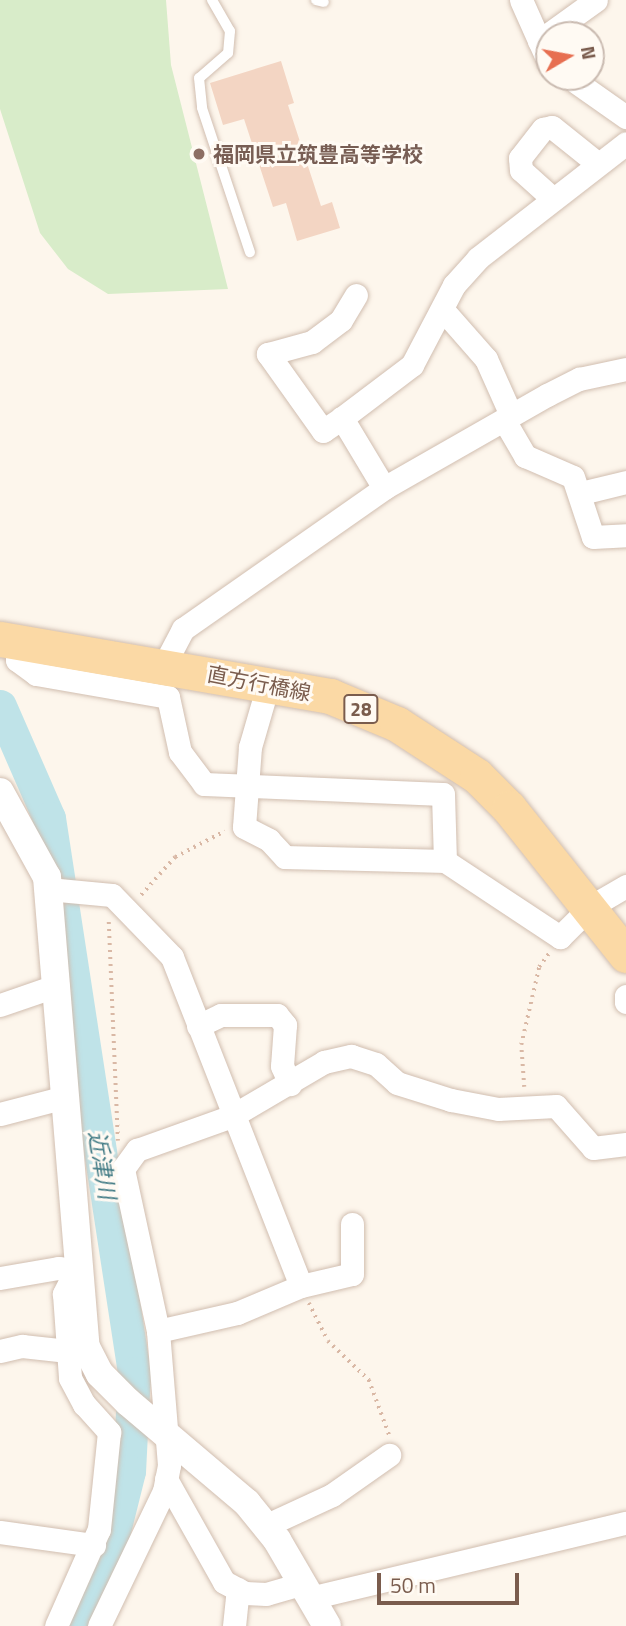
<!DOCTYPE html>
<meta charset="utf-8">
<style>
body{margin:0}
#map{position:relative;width:626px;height:1626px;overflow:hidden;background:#fdf6ec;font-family:"Titillium Web","Noto Sans JP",sans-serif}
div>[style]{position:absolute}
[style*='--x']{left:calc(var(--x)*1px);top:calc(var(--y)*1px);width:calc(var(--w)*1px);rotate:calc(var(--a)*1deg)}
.green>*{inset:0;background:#d8ecc9}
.river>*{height:33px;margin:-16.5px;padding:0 16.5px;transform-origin:16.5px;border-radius:16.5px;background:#bfe3e8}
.building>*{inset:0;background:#f3d5c3}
.path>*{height:3.5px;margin-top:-1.75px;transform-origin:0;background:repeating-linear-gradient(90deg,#d9b8a5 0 2px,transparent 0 7px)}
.roads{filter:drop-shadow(0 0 2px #d1beb0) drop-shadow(0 0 2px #d1beb0)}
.service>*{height:10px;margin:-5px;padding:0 5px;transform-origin:5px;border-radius:5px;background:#fff}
.minor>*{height:23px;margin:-11.5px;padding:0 11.5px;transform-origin:11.5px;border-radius:11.5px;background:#fff}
.tertiary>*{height:28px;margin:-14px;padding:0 14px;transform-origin:14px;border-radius:14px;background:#fff}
.primary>*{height:35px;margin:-17.5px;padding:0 17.5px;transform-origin:17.5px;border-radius:17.5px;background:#fbd9a5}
.dots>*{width:19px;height:19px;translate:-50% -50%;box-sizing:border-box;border:4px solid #fffaf3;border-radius:50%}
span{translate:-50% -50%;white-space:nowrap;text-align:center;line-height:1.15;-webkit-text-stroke:6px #fffaf3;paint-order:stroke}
.shield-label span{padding:2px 5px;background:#fffaf3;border:2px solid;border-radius:5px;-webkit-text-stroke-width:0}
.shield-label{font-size:19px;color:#7a5c4d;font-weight:700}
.education-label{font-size:21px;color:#785e54;font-weight:700}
.left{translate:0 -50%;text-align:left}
.street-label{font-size:21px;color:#7a5c4d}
.water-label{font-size:23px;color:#437c86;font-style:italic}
.north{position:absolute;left:535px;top:21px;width:70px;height:70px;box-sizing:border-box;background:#fffaf3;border:2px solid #cabbb1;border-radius:50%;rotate:80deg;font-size:19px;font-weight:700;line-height:28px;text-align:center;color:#7a5c4d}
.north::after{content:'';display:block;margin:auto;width:24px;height:32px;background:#e76f51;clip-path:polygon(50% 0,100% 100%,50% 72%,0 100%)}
.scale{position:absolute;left:377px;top:1573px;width:142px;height:32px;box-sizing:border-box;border:4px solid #7a5c4d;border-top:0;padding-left:9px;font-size:21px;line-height:24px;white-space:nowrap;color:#7a5c4d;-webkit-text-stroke:5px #fffaf3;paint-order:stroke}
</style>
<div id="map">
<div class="green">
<i style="clip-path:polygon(0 0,166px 0,171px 65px,228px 289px,108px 294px,68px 269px,40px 233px,0 109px)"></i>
</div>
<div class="river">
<i style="--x:0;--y:706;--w:122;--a:66.4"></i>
<i style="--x:49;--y:818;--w:561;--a:81.29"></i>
<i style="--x:134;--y:1373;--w:98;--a:92.9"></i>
<i style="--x:129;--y:1471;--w:99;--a:104"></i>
<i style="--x:105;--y:1567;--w:66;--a:117"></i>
</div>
<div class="building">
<i style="clip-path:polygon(281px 61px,294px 103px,288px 105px,321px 206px,332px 202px,340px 228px,297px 241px,286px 203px,273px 207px,244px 119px,223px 125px,210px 83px)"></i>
</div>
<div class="path">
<i style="--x:141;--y:895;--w:51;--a:-48.2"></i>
<i style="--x:175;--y:857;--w:56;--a:-27.5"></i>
<i style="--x:109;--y:922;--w:219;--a:87.6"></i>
<i style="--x:524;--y:1087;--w:42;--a:-94.1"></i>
<i style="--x:521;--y:1045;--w:80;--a:-77"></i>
<i style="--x:539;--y:967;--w:17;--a:-54"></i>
<i style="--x:309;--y:1303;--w:42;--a:63.4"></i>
<i style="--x:328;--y:1341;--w:57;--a:43.6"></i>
<i style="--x:369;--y:1380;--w:61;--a:69.8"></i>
</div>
<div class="roads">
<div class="service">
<i style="--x:212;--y:0;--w:36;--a:60"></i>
<i style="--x:230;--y:31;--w:22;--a:95"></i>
<i style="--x:228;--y:53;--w:38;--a:139"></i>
<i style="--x:199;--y:78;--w:30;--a:84"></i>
<i style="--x:202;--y:108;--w:152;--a:71.6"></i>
<i style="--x:316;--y:0;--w:8;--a:14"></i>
</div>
<div class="minor">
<i style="--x:521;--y:0;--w:69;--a:66"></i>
<i style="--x:539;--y:41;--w:70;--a:-35.7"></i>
<i style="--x:569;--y:77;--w:70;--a:35.1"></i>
<i style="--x:551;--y:197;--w:40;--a:-138"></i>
<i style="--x:521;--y:170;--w:12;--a:-95"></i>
<i style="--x:520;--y:158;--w:37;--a:-52"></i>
<i style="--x:543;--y:129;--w:9;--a:-13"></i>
<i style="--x:552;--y:127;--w:58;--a:38.7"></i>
<i style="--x:443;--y:310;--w:65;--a:48.7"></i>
<i style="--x:486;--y:359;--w:61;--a:65.9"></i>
<i style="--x:342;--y:418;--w:23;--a:146"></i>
<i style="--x:323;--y:431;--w:95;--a:-125.5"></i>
<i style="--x:268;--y:354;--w:46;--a:-15.3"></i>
<i style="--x:312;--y:342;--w:36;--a:-37"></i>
<i style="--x:341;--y:320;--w:29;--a:-59"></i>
<i style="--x:504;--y:420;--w:42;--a:59.7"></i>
<i style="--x:525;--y:456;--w:52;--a:23.6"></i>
<i style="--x:573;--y:477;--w:63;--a:71.6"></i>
<i style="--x:593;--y:537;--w:33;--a:-3"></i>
<i style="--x:384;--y:488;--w:82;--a:-121"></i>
<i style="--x:342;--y:418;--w:88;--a:-37.1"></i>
<i style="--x:412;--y:365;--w:90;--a:-62.3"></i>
<i style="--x:454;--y:285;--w:36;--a:-48"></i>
<i style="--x:478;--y:258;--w:187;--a:-37.8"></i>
<i style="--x:581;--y:493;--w:46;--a:-13.7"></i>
<i style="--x:18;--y:642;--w:18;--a:93"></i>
<i style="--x:17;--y:660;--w:24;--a:36"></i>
<i style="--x:36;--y:674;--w:134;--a:9.9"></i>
<i style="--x:168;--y:697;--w:56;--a:77.7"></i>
<i style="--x:180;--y:752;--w:40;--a:53"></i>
<i style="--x:204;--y:784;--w:239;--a:2.4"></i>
<i style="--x:443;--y:794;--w:67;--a:88.3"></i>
<i style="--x:445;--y:861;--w:138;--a:33.5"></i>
<i style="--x:560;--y:937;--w:42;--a:-45"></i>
<i style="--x:590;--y:907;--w:42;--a:-30.3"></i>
<i style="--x:164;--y:665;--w:41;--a:-62.2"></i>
<i style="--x:183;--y:629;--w:246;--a:-35"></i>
<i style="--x:384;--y:488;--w:188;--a:-29.7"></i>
<i style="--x:547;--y:395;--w:36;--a:-27"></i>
<i style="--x:579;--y:379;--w:48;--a:-12"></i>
<i style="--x:268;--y:685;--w:65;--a:106.2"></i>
<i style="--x:250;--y:747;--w:80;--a:94.3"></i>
<i style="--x:244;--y:827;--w:28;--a:27"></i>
<i style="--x:269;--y:840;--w:23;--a:47"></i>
<i style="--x:285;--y:857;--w:160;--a:1.4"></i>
<i style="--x:48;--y:889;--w:64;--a:5.4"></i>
<i style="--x:112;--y:895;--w:86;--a:45.9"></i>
<i style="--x:172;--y:957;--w:353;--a:68.6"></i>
<i style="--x:301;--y:1286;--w:69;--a:157.1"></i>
<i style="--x:237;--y:1313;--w:81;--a:167.2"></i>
<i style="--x:626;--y:996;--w:6;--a:90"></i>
<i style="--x:0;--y:1005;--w:61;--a:-19"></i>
<i style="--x:198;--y:1026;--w:25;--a:-26"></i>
<i style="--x:221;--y:1015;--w:56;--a:0"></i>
<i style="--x:277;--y:1015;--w:13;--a:51"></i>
<i style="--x:285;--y:1025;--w:41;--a:94.2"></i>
<i style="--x:282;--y:1066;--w:20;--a:66"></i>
<i style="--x:0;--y:1114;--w:64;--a:-14.5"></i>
<i style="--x:0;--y:1278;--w:59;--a:-9.8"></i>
<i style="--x:58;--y:1268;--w:18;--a:6"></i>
<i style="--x:76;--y:1270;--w:27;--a:117"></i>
<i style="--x:64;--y:1294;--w:84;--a:85.9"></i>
<i style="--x:70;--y:1378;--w:30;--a:62"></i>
<i style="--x:84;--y:1404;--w:38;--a:48"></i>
<i style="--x:109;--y:1432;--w:98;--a:95.9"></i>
<i style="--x:99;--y:1529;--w:106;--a:113.9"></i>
<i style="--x:301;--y:1286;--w:52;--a:-13.2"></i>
<i style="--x:352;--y:1274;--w:50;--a:-90"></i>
<i style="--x:0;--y:1351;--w:23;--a:-13"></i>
<i style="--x:22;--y:1346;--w:46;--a:6.2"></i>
<i style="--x:166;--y:1479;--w:118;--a:60.6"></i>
<i style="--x:224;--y:1582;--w:24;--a:28"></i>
<i style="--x:245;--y:1593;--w:21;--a:3"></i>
<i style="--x:266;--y:1594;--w:37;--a:-16"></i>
<i style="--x:265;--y:1526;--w:74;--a:-24.8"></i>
<i style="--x:332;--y:1495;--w:70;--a:-35.1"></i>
<i style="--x:0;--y:1532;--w:95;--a:7.9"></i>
<i style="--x:310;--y:1598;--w:325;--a:-13.4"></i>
<i style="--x:99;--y:1626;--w:150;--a:-64.3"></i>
<i style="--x:164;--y:1491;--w:26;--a:-79"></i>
<i style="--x:169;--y:1465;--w:134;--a:-94.7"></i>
<i style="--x:158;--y:1331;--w:166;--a:-102.2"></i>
<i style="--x:123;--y:1169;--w:24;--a:-54"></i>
<i style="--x:137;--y:1150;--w:101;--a:-19.7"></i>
<i style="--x:232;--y:1116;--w:107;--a:-30.4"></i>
<i style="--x:324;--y:1062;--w:28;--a:-13"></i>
<i style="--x:351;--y:1056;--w:26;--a:18"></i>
<i style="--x:376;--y:1064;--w:28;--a:42"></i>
<i style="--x:397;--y:1083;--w:57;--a:17.5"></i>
<i style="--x:451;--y:1100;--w:48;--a:10.8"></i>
<i style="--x:498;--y:1109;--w:58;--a:-3"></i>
<i style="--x:556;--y:1106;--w:56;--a:48.6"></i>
<i style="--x:593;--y:1148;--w:33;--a:-7"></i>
<i style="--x:234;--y:1626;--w:37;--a:-84"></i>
</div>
<div class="tertiary">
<i style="--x:0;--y:792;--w:97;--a:61.1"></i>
<i style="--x:47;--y:877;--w:472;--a:85.3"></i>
<i style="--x:86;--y:1347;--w:30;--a:63"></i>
<i style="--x:100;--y:1374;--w:40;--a:45"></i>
<i style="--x:128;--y:1402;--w:156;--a:40.3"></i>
<i style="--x:247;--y:1503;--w:48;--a:51"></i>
<i style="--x:277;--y:1540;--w:99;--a:59.8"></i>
</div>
<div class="primary">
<i style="--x:0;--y:639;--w:335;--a:9.8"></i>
<i style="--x:330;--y:696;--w:73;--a:22.7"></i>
<i style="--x:397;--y:724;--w:95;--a:33"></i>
<i style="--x:477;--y:776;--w:45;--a:45"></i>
<i style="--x:509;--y:808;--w:188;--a:51.5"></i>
</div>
</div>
<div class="dots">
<i style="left:199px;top:154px;background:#8d6e63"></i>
</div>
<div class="shield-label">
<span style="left:361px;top:709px">28</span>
</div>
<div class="education-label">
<span class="left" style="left:213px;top:154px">福岡県立筑豊高等学校</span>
</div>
<div class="street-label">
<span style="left:259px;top:683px;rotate:11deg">直方行橋線</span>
</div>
<div class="water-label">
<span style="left:102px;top:1165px;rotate:81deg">近津川</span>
</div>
<div class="north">N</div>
<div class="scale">50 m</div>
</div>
